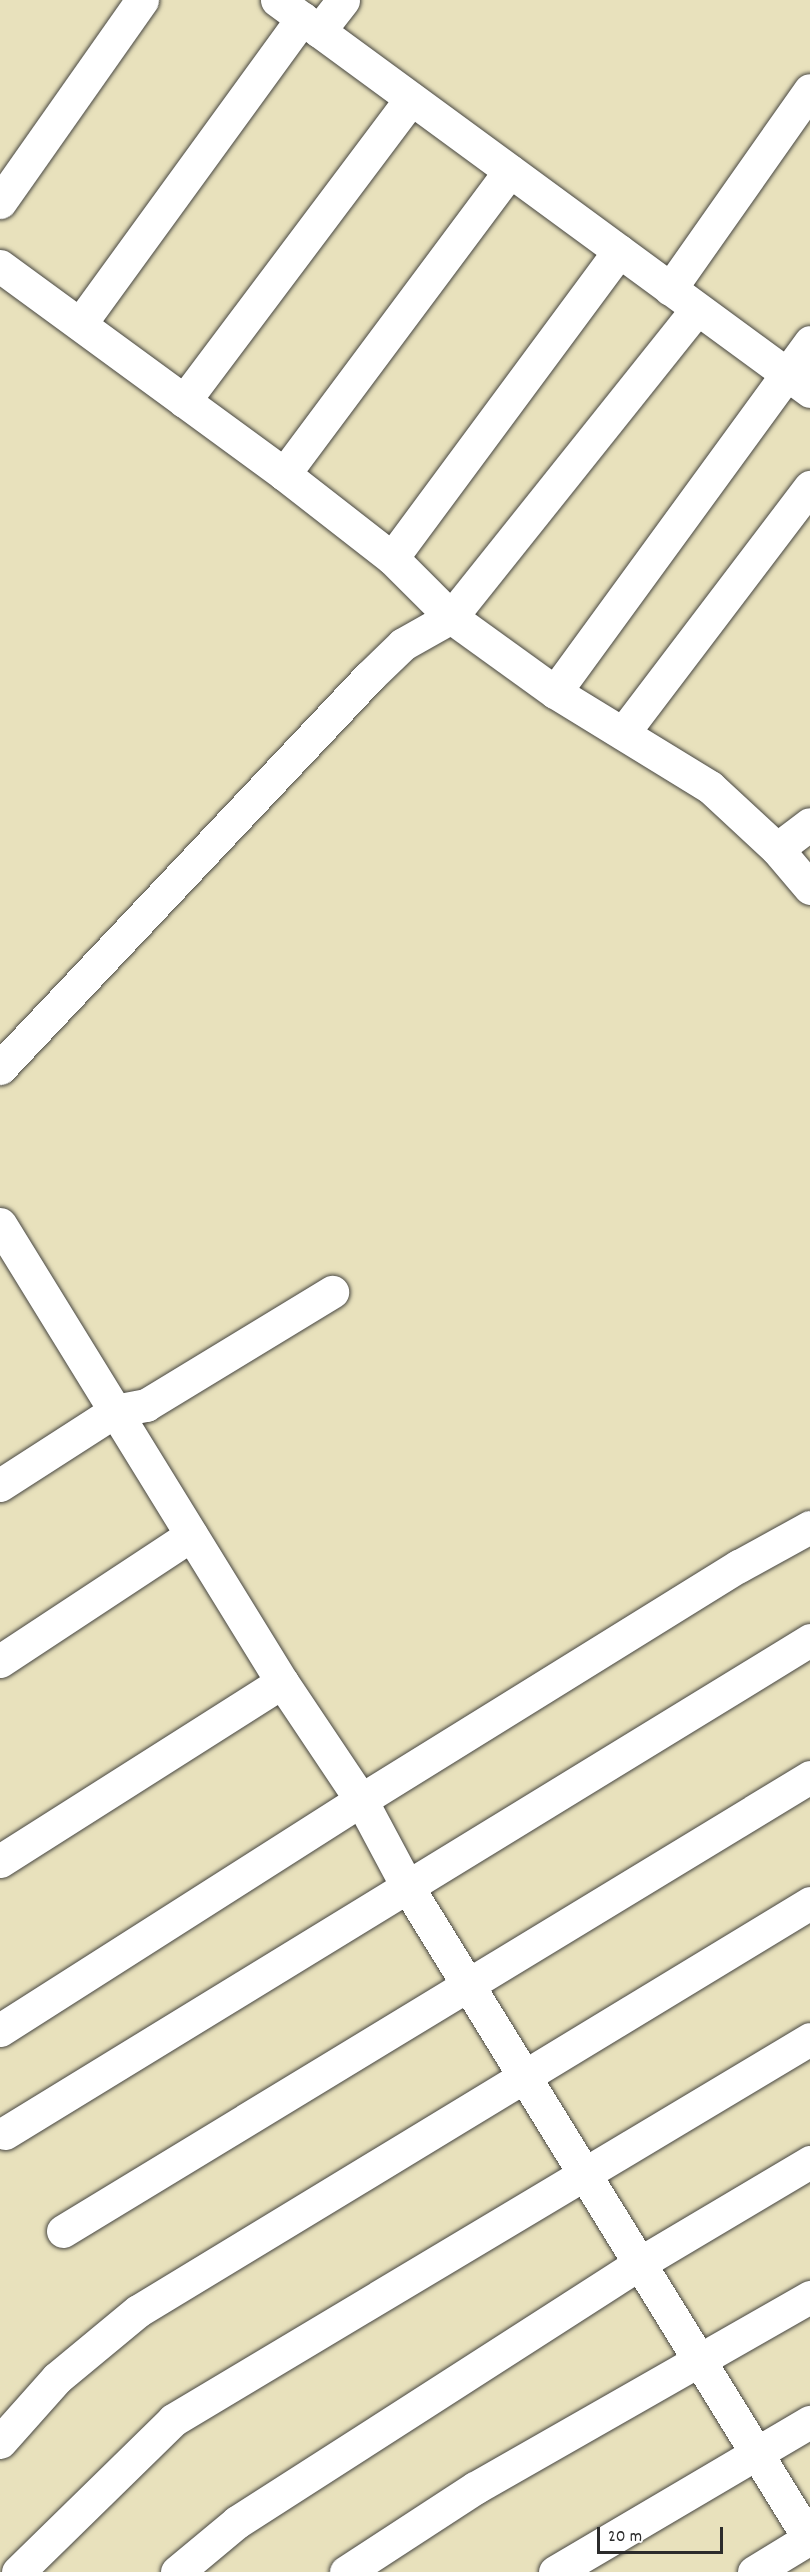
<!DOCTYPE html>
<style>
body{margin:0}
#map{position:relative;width:810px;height:2572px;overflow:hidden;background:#e8e1bc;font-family:Dekko,sans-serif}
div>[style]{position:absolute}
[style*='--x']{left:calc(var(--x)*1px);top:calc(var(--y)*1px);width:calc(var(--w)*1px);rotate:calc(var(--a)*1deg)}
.roads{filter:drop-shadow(0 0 2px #474641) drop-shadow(0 0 2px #474641)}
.minor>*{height:33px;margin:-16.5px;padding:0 16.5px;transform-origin:16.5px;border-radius:16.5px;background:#fff}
span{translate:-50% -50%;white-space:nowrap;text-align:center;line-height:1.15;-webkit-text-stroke:6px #fff;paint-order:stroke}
.scale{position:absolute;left:597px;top:2527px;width:126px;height:27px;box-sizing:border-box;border:3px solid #2b2b2b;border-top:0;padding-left:8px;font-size:18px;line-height:21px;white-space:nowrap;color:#2b2b2b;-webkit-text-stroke:4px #fff;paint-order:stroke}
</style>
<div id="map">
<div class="roads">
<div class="minor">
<i style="--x:277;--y:0;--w:661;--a:36.26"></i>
<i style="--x:319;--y:31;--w:39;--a:-52"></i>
<i style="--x:0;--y:202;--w:247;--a:-54.9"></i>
<i style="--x:0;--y:266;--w:352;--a:36.2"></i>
<i style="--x:284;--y:474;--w:137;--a:37.9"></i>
<i style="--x:392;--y:558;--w:83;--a:45"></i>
<i style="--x:451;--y:617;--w:128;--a:35.8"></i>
<i style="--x:555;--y:692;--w:182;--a:31.5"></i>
<i style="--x:710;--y:787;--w:91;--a:42.8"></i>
<i style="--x:777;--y:849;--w:51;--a:49.8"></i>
<i style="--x:670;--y:289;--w:243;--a:-54.9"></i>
<i style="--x:80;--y:324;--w:378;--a:-54"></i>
<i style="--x:184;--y:401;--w:378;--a:-53.1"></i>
<i style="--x:284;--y:474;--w:378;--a:-53.3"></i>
<i style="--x:392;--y:558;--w:382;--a:-53.5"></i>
<i style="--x:555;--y:692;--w:433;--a:-53.9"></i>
<i style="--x:623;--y:733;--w:309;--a:-52.8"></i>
<i style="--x:777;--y:849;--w:41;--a:-37.1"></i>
<i style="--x:0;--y:1068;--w:538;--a:-46.66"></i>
<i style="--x:369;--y:677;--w:47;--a:-44.1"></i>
<i style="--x:403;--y:644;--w:55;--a:-29.4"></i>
<i style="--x:451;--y:617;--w:394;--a:-51.4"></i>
<i style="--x:0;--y:1224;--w:538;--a:58.38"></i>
<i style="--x:282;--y:1682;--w:142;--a:56.2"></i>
<i style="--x:361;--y:1800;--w:98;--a:61.9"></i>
<i style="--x:407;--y:1886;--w:768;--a:58.36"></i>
<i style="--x:0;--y:1485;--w:137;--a:-32.8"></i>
<i style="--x:115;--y:1411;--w:32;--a:-11"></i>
<i style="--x:146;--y:1405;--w:218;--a:-31.3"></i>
<i style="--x:0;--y:1661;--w:229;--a:-33.4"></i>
<i style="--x:0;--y:1861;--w:334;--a:-32.4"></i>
<i style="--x:0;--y:2030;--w:428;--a:-32.5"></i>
<i style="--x:361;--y:1800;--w:445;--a:-31.8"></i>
<i style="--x:739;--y:1566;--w:81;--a:-28.8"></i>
<i style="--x:5;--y:2133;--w:944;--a:-31.48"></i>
<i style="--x:63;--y:2231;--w:874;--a:-31.29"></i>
<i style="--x:0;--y:2442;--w:86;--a:-48.3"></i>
<i style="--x:57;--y:2378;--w:105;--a:-39.6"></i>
<i style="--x:138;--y:2311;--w:786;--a:-31.26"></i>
<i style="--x:18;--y:2572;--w:217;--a:-44.4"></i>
<i style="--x:173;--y:2420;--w:742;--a:-30.88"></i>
<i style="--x:177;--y:2572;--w:78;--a:-39.8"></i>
<i style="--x:237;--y:2522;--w:479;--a:-32.7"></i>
<i style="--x:640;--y:2263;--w:198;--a:-30.7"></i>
<i style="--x:346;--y:2572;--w:154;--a:-33.1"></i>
<i style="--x:475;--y:2488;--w:386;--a:-29.7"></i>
<i style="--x:555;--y:2572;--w:296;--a:-30.5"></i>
<i style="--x:754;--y:2572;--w:66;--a:-31.3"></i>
</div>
</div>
<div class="scale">20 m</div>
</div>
